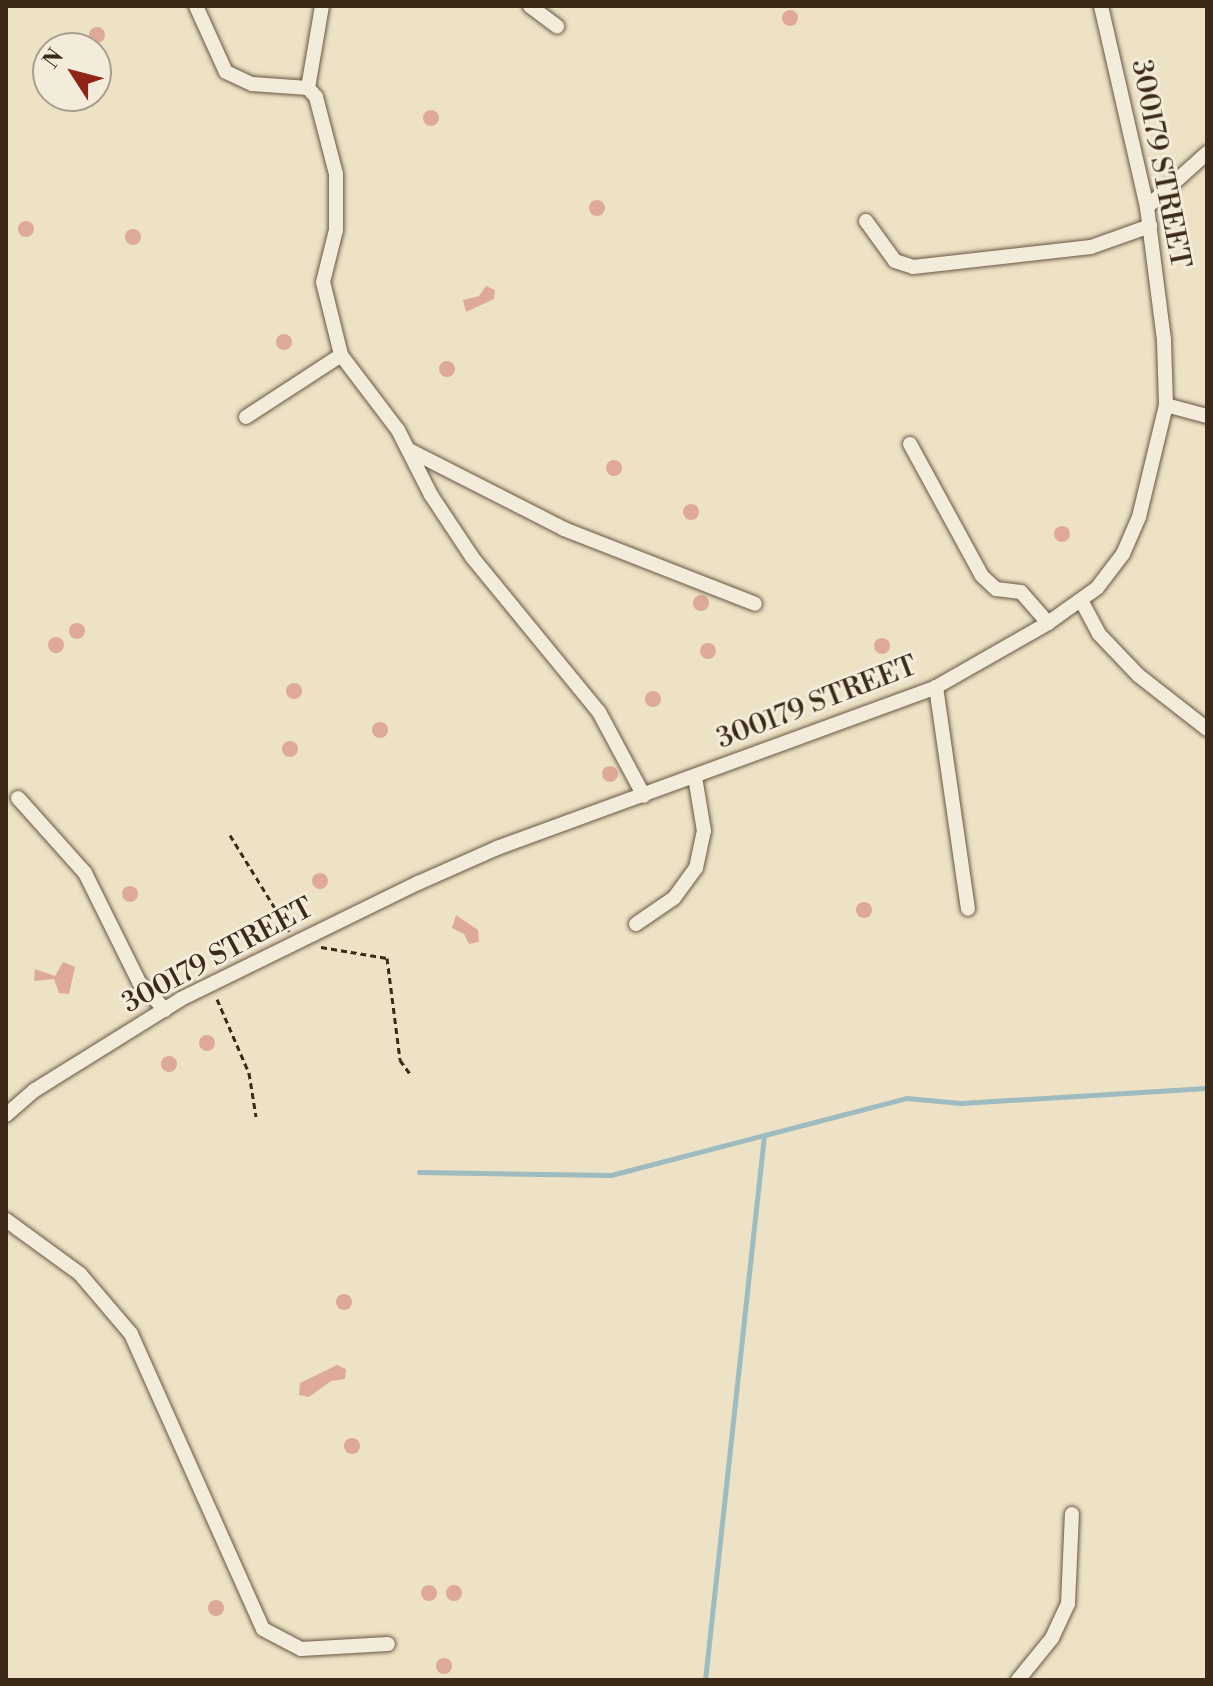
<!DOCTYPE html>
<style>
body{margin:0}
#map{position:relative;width:1213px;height:1686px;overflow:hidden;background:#ede2c6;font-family:"Libre Bodoni",serif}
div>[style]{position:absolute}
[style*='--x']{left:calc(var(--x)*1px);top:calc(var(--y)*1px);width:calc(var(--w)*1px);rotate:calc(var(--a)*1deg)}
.stream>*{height:5px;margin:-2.5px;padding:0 2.5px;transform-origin:2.5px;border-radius:2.5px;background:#9ebbbf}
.building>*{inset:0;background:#dea997}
.round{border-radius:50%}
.path>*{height:3px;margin-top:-1.5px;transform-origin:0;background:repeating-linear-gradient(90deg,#3d2917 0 6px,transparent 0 10px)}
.roads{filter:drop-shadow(0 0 2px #695743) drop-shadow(0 0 2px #695743)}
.minor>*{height:14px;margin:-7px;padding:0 7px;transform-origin:7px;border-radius:7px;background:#f3ecda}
span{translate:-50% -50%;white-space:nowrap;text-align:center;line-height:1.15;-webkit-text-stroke:6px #f3ecda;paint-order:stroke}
.street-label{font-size:28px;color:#3d2917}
.frame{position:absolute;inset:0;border:8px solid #3d2917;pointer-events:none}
.north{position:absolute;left:32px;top:32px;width:80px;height:80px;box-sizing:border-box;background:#f3ecda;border:2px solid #aa9e8c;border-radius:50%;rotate:306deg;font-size:22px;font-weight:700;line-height:32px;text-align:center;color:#3d2917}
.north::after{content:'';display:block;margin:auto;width:28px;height:36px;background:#8f2418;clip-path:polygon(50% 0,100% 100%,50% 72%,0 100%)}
</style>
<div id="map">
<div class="stream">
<i style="--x:419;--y:1172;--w:192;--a:0.9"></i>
<i style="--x:611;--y:1175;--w:305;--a:-14.6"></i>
<i style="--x:906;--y:1098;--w:55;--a:5.2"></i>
<i style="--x:961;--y:1103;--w:246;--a:-3.5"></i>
<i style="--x:705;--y:1680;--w:548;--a:-83.82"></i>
</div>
<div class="building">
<i class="round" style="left:782px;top:10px;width:16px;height:16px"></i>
<i class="round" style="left:89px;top:27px;width:16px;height:16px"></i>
<i class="round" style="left:423px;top:110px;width:16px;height:16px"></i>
<i class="round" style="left:589px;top:200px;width:16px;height:16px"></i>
<i class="round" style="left:18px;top:221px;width:16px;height:16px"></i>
<i class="round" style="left:125px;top:229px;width:16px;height:16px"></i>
<i style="clip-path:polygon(486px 286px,495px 290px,494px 299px,466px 312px,463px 300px,479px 296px)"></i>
<i class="round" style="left:276px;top:334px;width:16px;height:16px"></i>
<i class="round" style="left:439px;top:361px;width:16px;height:16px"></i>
<i class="round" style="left:606px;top:460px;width:16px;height:16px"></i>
<i class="round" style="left:683px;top:504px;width:16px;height:16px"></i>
<i class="round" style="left:1054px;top:526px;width:16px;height:16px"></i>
<i class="round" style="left:693px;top:595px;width:16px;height:16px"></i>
<i class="round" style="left:69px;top:623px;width:16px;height:16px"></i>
<i class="round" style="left:48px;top:637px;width:16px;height:16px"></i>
<i class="round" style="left:874px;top:638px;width:16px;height:16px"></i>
<i class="round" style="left:700px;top:643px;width:16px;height:16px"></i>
<i class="round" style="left:286px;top:683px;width:16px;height:16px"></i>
<i class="round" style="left:645px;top:691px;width:16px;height:16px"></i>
<i class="round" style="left:372px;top:722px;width:16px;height:16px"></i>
<i class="round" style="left:282px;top:741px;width:16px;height:16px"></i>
<i class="round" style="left:602px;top:766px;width:16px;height:16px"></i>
<i class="round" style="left:312px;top:873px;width:16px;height:16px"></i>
<i class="round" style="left:122px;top:886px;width:16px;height:16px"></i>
<i class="round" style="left:856px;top:902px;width:16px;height:16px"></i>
<i style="clip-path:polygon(456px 915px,478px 930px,479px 942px,469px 944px,464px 934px,452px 928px)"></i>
<i style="clip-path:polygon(63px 962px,75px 967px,69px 994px,59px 993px,54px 979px,34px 981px,35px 969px,55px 976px)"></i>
<i class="round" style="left:199px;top:1035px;width:16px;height:16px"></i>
<i class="round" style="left:161px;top:1056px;width:16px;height:16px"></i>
<i class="round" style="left:336px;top:1294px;width:16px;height:16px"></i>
<i style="clip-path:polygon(337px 1365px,346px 1369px,345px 1379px,331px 1381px,309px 1397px,299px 1395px,300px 1383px)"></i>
<i class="round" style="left:344px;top:1438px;width:16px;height:16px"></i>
<i class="round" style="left:421px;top:1585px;width:16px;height:16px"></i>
<i class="round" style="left:446px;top:1585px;width:16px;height:16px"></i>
<i class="round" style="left:208px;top:1600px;width:16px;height:16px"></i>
<i class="round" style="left:436px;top:1658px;width:16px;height:16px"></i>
</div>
<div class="path">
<i style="--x:230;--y:835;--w:113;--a:58.4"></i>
<i style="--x:321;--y:947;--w:67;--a:9.5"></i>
<i style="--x:387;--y:958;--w:103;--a:82.7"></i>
<i style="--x:400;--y:1060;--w:17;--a:54"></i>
<i style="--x:217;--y:999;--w:81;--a:66.6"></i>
<i style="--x:249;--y:1073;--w:44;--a:80.8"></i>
</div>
<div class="roads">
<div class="minor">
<i style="--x:196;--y:6;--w:72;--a:65.6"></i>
<i style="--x:226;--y:72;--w:29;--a:25"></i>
<i style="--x:252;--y:84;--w:56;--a:4.1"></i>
<i style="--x:308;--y:88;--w:12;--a:48"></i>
<i style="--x:316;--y:97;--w:80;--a:75.4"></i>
<i style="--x:336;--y:174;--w:56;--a:90"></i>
<i style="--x:336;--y:230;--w:54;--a:104"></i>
<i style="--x:323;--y:282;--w:75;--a:76.1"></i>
<i style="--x:341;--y:355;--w:94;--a:52.8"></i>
<i style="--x:398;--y:430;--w:73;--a:63.1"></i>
<i style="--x:431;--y:495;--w:74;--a:56.5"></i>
<i style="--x:472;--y:557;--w:200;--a:50.7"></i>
<i style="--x:599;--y:712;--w:95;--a:61.8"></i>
<i style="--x:530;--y:6;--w:34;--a:37"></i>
<i style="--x:308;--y:88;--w:83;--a:-80.3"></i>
<i style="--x:1147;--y:207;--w:81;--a:-42"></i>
<i style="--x:866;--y:221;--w:49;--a:54.1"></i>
<i style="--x:895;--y:261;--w:19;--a:18"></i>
<i style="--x:913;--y:267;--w:179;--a:-6.4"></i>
<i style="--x:1091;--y:247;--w:63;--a:-19.6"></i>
<i style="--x:1166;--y:405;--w:42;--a:15"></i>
<i style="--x:246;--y:417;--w:113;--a:-33.1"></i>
<i style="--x:910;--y:444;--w:150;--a:61.4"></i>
<i style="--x:982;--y:576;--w:19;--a:43"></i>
<i style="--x:996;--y:589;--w:25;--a:7"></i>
<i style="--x:1021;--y:592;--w:41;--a:48.9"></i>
<i style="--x:411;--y:451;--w:172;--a:27"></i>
<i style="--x:564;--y:529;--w:205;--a:21.4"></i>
<i style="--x:1082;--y:602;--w:36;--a:62"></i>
<i style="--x:1099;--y:634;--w:57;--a:46.4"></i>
<i style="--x:1138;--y:675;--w:88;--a:38"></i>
<i style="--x:936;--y:687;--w:224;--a:81.8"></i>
<i style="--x:18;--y:798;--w:101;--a:48.2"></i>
<i style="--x:85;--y:873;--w:122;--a:63.6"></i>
<i style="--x:139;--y:982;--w:38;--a:47"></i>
<i style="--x:636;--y:924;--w:46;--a:-34.4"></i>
<i style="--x:674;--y:898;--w:37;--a:-54"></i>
<i style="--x:696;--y:868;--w:38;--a:-78"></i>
<i style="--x:704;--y:831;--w:55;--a:-99.5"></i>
<i style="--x:6;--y:1115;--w:38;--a:-41"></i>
<i style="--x:35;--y:1090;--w:172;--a:-31.9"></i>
<i style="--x:181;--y:999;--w:264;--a:-26.1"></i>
<i style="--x:418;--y:883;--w:86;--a:-23.9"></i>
<i style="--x:497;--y:848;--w:468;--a:-20.1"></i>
<i style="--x:936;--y:687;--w:129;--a:-29.7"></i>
<i style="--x:1048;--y:623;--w:60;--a:-35.5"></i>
<i style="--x:1097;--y:588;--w:43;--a:-52.6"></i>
<i style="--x:1123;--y:554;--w:40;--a:-66.6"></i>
<i style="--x:1139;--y:517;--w:115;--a:-76.4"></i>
<i style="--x:1166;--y:405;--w:65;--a:-91.8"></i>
<i style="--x:1164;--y:340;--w:134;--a:-97.3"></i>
<i style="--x:1147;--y:207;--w:206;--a:-102.9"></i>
<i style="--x:6;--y:1220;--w:92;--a:36.1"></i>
<i style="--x:80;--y:1274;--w:79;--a:49.6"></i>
<i style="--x:131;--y:1334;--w:323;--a:65.9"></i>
<i style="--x:263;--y:1629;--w:43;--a:27.8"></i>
<i style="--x:301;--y:1649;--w:87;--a:-3.3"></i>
<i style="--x:1018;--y:1680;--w:54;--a:-51"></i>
<i style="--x:1052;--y:1638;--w:38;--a:-65"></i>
<i style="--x:1068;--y:1604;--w:90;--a:-87.5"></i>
</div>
</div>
<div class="street-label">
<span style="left:1160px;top:164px;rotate:79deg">300179 STREET</span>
<span style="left:817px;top:703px;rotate:-21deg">300179 STREET</span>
<span style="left:218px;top:956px;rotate:-28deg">300179 STREET</span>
</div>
<div class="frame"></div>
<div class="north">N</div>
</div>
